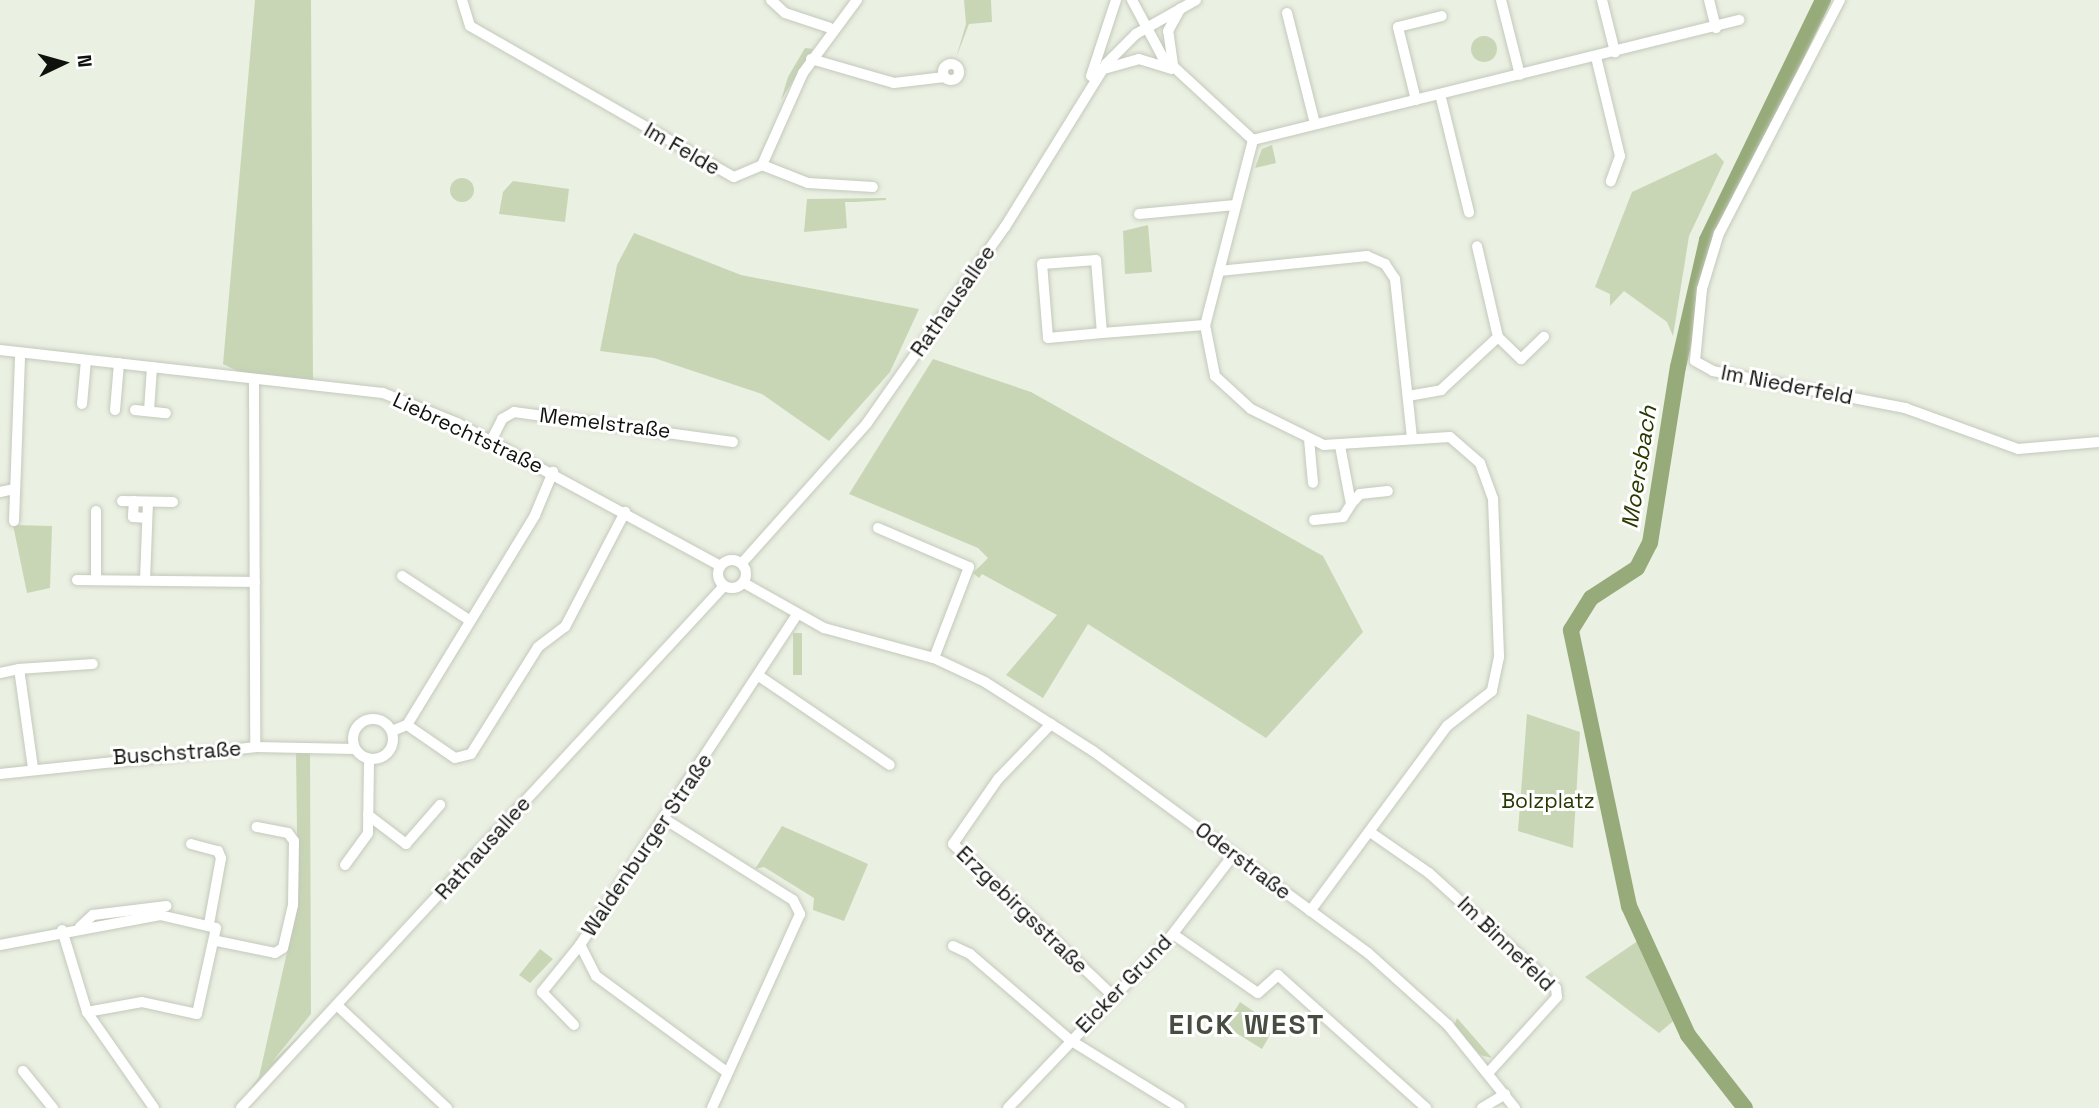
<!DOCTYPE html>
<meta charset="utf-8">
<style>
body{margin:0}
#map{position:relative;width:2099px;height:1108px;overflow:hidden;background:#eaf0e2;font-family:"Space Grotesk",sans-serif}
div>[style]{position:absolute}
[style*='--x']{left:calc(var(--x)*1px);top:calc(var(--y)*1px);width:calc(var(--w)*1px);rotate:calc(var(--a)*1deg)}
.green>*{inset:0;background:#c8d6b5;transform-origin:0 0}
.round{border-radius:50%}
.river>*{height:16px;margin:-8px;padding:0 8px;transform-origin:8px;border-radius:8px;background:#97ab7a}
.roads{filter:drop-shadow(0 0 2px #c3c9bb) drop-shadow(0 0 2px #c3c9bb)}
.minor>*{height:10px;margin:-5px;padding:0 5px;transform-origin:5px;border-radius:5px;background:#fff}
.minor>.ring{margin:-5px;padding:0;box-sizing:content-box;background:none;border:10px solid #fff;border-radius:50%}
span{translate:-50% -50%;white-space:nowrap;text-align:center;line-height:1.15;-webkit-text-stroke:6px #fff;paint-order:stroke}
.street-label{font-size:21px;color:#0f110c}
.park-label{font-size:21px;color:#273800}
.water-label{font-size:23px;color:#283900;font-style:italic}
.district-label{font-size:28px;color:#484d41;font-weight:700;letter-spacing:2px}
.north{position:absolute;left:28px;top:28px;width:70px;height:70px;-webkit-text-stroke:5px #fff;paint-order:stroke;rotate:85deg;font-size:19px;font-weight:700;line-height:28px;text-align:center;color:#0f110c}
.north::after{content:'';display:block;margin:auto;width:24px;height:32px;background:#0f110c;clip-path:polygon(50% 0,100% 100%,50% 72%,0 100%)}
</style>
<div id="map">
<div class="green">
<i style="clip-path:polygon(255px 0,311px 0,313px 383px,254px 379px,223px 364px)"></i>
<i style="clip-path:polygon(964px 0,991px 0,992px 22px,969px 24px,956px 58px,966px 24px)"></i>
<i class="round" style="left:1471px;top:36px;width:26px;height:26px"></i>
<i style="clip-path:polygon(805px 48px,813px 49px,781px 100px,788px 77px)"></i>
<i style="clip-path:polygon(1272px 145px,1276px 163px,1255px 168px,1262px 149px)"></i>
<i style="clip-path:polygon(1716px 153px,1724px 162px,1689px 236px,1673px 336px,1667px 322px,1624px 291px,1610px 306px,1610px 294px,1595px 287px,1632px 192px)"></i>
<i class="round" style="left:450px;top:178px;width:24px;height:24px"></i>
<i style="clip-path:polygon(513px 181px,569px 189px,565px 222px,499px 214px,503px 192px)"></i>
<i style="clip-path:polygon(886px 198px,886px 200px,856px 202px,845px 202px,847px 228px,804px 232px,807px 199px)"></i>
<i style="clip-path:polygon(1148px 225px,1152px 272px,1125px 274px,1123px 231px)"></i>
<i style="clip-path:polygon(634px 233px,741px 275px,919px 309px,890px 372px,829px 441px,762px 394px,654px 358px,600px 351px,617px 265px)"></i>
<i style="clip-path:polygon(933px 359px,1031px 392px,1323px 556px,1363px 632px,1266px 738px,1088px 624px,1043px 698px,1006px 675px,1057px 615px,982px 574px,979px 578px,973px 573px,988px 558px,978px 548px,849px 494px)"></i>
<i style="clip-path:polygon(13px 525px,52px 526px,50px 588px,27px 593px)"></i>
<i style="left:793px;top:633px;width:9px;height:42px"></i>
<i style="clip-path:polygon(1527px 714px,1580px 732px,1573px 848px,1518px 831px)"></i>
<i style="clip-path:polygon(301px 747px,310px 748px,311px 1014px,272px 1062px,303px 1032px,248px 1092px,259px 1077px,298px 903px,296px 754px)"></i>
<i style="clip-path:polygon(782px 826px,868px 864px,844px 921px,813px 910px,814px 898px,764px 867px,755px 869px)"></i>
<i style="clip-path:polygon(1645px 936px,1678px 1017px,1659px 1033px,1585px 977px)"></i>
<i style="clip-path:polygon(540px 949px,553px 959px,530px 983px,519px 975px)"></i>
<i style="clip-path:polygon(1240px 1002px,1265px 1019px,1270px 1035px,1262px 1049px,1225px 1026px)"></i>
<i style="clip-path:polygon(1457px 1018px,1492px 1058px,1480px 1055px,1454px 1026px)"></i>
</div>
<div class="river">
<i style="--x:1745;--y:1108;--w:93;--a:-128"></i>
<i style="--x:1688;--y:1035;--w:142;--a:-114.6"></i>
<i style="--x:1629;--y:906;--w:282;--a:-101.9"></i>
<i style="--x:1571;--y:630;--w:38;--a:-58"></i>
<i style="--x:1591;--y:598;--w:55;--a:-33.1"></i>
<i style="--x:1637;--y:568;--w:28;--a:-63"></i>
<i style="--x:1650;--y:543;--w:178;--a:-81"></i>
<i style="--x:1678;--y:367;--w:130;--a:-77.1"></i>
<i style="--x:1707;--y:240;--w:267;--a:-64.2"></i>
</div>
<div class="roads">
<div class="minor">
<i style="--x:462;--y:0;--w:27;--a:73"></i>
<i style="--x:470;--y:26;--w:304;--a:29.8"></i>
<i style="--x:734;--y:177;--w:30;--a:-23"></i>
<i style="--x:762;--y:165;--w:101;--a:-66"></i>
<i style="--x:803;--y:73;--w:91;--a:-53.5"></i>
<i style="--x:771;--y:0;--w:19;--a:43"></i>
<i style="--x:785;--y:13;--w:47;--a:18.4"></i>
<i style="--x:1132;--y:0;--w:64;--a:61.8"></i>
<i style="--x:1162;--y:56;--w:124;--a:42.7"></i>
<i style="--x:1253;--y:140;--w:191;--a:104.5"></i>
<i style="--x:1205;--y:325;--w:52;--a:78.9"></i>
<i style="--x:1215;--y:376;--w:49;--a:42.5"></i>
<i style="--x:1251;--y:409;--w:81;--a:26.3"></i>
<i style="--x:1324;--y:445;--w:126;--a:-3.6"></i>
<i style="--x:1450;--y:437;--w:40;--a:41"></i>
<i style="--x:1480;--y:463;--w:38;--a:70"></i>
<i style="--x:1493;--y:499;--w:158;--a:87.8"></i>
<i style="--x:1499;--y:657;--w:35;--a:102"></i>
<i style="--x:1492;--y:691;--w:57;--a:142.1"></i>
<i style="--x:1447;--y:726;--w:230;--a:126.5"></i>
<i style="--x:1501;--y:0;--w:77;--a:75.8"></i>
<i style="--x:1602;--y:0;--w:54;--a:76"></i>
<i style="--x:1709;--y:0;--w:29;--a:76"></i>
<i style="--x:1840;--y:0;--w:263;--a:117.4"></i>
<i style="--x:1719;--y:233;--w:59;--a:106.9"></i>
<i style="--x:1702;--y:289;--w:72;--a:95.6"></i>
<i style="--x:1695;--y:361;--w:21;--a:29"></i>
<i style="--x:1713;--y:371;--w:196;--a:10.9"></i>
<i style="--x:1905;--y:408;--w:120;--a:19.9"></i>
<i style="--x:2018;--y:449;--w:81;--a:-4.9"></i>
<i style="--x:1287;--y:13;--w:114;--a:75.8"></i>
<i style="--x:1596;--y:57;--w:102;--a:76.4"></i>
<i style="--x:1620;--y:156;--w:27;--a:110"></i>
<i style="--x:811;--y:59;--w:86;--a:16.1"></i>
<i style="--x:894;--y:83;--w:51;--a:-6.7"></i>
<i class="ring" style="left:943px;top:64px;width:6px;height:6px"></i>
<i style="--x:1173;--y:65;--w:34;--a:-98"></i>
<i style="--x:1168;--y:31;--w:26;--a:-61"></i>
<i style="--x:1104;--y:69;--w:36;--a:-16"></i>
<i style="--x:1139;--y:59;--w:34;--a:17"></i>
<i style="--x:1091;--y:76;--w:80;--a:-71.8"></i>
<i style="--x:1440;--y:94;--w:122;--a:76.2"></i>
<i style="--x:1416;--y:100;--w:75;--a:-103.9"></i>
<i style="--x:1398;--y:27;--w:45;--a:-14"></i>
<i style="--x:1253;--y:140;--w:501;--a:-13.87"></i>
<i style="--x:762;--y:165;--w:49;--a:21.4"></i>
<i style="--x:808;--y:183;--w:65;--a:3.5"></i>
<i style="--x:1139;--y:214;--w:97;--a:-5.3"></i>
<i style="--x:1219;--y:271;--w:149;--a:-5.8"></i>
<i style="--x:1367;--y:256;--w:20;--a:24"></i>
<i style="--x:1385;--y:264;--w:18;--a:56"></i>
<i style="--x:1395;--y:279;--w:160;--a:83.9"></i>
<i style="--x:1102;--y:333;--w:54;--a:174.7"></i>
<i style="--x:1048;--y:338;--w:74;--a:-94.6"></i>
<i style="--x:1042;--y:264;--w:54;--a:-4.2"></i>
<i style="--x:1096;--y:260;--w:73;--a:85.3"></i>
<i style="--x:1102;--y:333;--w:103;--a:-4.4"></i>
<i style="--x:1498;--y:337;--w:32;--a:44"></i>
<i style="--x:1521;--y:359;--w:32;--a:-44"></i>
<i style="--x:0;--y:350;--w:385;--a:6.4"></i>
<i style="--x:383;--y:393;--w:80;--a:22.1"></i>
<i style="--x:457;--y:423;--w:299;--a:28.5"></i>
<i style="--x:254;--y:379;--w:368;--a:89.8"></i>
<i style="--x:1408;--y:396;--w:34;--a:-10"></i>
<i style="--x:1441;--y:390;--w:78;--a:-42.9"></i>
<i style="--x:1498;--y:337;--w:93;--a:-103"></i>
<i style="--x:82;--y:404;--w:44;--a:-84.8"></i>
<i style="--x:115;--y:410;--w:47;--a:-85.1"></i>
<i style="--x:135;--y:410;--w:31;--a:6"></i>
<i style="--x:149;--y:411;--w:44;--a:-86.1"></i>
<i style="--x:1309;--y:439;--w:44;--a:84.8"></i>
<i style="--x:491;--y:441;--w:25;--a:-63"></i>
<i style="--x:502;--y:419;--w:14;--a:-30"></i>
<i style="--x:514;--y:412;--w:221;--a:7.8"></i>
<i style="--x:0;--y:492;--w:14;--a:-12"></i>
<i style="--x:122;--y:501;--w:51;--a:1.1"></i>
<i style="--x:134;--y:501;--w:16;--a:94"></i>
<i style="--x:133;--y:517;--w:14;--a:4"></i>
<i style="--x:1351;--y:504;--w:13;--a:-48"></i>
<i style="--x:1360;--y:494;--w:28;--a:-6"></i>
<i style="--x:1314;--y:520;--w:29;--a:-6"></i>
<i style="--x:1343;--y:517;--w:15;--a:-58"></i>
<i style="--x:1351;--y:504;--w:59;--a:-100.7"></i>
<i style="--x:14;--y:521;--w:164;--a:-87.9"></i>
<i style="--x:878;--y:528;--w:99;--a:23.2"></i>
<i style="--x:969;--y:567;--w:97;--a:111"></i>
<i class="ring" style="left:718px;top:560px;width:18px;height:18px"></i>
<i style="--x:742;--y:563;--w:188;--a:-48.2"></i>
<i style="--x:867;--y:423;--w:240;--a:-54.9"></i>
<i style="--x:1005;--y:227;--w:192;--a:-58.2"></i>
<i style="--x:1106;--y:64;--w:42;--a:-45"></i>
<i style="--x:1136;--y:34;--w:69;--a:-29.5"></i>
<i style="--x:402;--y:576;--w:80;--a:33.3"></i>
<i style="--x:77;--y:580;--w:178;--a:0.6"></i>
<i style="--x:96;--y:580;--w:69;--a:-90"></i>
<i style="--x:145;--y:580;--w:78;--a:-87.8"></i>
<i style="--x:744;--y:583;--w:92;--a:29.4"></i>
<i style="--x:824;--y:628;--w:114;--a:15.3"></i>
<i style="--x:934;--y:658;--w:56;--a:25.2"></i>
<i style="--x:985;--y:682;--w:128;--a:32.6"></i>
<i style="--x:1093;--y:751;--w:341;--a:36.3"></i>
<i style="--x:1368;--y:953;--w:108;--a:42"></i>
<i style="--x:1448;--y:1025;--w:107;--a:51.1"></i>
<i style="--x:0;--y:673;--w:19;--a:-12"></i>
<i style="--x:759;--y:676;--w:158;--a:34.2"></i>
<i class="ring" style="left:353px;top:719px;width:30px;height:30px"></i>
<i style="--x:1051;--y:724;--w:76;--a:133.9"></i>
<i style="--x:998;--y:779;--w:79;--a:124.7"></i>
<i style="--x:953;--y:844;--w:222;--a:43.5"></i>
<i style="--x:407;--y:725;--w:58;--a:34.5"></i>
<i style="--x:455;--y:758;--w:16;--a:-14"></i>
<i style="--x:471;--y:754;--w:126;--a:-57.9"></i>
<i style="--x:538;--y:647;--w:34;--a:-37"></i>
<i style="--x:565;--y:627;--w:130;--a:-62.4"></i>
<i style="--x:392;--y:731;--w:16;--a:-22"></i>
<i style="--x:407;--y:725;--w:246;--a:-58.6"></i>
<i style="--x:535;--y:515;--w:47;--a:-67.3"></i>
<i style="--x:33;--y:768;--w:100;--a:-98"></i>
<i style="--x:19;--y:669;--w:74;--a:-3.9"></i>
<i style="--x:0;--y:774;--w:256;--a:-6"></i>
<i style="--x:255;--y:747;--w:100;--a:1.1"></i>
<i style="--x:368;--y:815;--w:48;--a:37.3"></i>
<i style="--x:406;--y:844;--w:52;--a:-48.9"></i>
<i style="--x:666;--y:820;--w:150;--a:32.2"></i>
<i style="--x:793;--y:900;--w:16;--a:63"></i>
<i style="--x:800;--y:914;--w:213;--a:114.4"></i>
<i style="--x:1370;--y:832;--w:72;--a:34.8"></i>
<i style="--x:1429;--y:873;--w:171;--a:42.2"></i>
<i style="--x:1556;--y:988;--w:9;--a:84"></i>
<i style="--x:1557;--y:997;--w:101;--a:132.2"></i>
<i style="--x:191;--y:844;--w:28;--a:15"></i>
<i style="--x:218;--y:851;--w:8;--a:67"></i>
<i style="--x:221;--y:858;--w:67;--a:100.3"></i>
<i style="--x:345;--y:865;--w:39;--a:-54"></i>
<i style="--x:368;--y:833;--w:74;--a:-89.2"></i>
<i style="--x:80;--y:927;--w:18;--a:-43"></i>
<i style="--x:93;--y:915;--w:74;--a:-7"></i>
<i style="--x:62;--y:930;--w:86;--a:73"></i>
<i style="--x:87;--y:1012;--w:117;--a:55.1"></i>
<i style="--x:1173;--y:934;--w:103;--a:34.8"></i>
<i style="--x:1258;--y:993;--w:27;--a:-42"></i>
<i style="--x:1278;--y:975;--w:199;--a:41.9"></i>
<i style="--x:217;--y:941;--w:59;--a:11.7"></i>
<i style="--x:275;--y:953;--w:9;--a:-32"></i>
<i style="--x:283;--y:948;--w:44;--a:-76.9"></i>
<i style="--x:293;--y:905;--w:64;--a:-89.1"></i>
<i style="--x:294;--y:841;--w:10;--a:-127"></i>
<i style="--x:288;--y:833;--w:32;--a:-169"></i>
<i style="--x:0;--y:945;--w:163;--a:-10.6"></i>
<i style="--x:160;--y:915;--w:57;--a:13.1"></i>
<i style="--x:216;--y:928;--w:88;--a:102.5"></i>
<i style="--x:197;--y:1014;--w:56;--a:-167.7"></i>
<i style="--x:142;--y:1002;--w:56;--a:169.7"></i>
<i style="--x:953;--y:946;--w:19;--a:25"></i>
<i style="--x:970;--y:954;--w:132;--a:40.7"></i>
<i style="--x:1070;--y:1040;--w:129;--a:31.7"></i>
<i style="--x:339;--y:1007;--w:148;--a:43.1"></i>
<i style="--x:574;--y:1025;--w:46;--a:-134.1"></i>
<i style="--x:542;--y:992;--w:60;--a:-51"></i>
<i style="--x:724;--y:1070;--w:159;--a:-143.7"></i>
<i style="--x:596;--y:976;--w:35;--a:-117"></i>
<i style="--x:580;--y:945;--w:395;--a:-56.7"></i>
<i style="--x:23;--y:1071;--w:48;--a:51"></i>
<i style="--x:241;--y:1108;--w:711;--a:-47.22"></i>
<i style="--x:1008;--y:1108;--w:232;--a:-46.4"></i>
<i style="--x:1168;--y:940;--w:108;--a:-52.5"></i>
<i style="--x:1482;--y:1108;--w:27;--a:-31"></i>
</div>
</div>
<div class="street-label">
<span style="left:682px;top:149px;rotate:30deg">Im Felde</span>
<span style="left:953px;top:301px;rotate:-55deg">Rathausallee</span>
<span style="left:1787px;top:385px;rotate:11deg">Im Niederfeld</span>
<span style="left:605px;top:423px;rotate:7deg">Memelstraße</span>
<span style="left:468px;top:433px;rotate:25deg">Liebrechtstraße</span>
<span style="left:177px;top:753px;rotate:-4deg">Buschstraße</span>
<span style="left:647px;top:845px;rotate:-56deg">Waldenburger Straße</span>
<span style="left:483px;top:848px;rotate:-48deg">Rathausallee</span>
<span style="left:1243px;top:861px;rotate:37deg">Oderstraße</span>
<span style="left:1022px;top:910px;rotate:44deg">Erzgebirgsstraße</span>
<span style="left:1506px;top:944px;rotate:44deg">Im Binnefeld</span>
<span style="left:1124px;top:984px;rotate:-46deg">Eicker Grund</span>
</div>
<div class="park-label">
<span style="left:1548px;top:801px">Bolzplatz</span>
</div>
<div class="water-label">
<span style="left:1639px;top:467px;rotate:-81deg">Moersbach</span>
</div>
<div class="district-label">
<span style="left:1247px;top:1024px">EICK WEST</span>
</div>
<div class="north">N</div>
</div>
